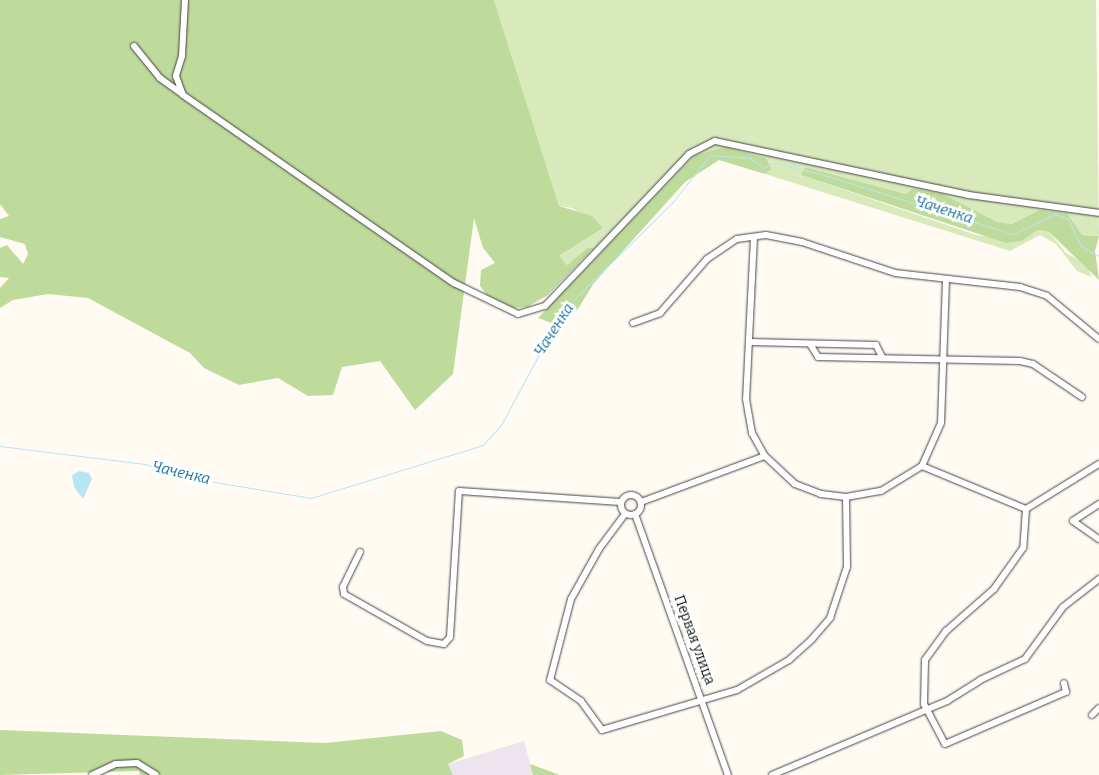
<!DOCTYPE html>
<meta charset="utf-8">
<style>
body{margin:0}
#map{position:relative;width:1099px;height:775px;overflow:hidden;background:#fffbf3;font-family:Bitter,serif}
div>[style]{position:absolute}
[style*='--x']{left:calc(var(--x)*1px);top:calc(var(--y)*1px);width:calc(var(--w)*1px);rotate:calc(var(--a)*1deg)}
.industrial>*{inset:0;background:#ece5ee}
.green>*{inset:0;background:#d8eabc}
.forest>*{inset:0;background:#bedb9b}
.water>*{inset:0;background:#b8e5f6}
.stream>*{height:1px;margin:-0.5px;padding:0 0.5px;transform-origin:0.5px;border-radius:0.5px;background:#b8e5f6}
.roads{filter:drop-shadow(0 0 1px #434343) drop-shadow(0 0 1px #434343)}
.minor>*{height:6px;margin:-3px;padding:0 3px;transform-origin:3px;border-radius:3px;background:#fff}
.minor>.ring{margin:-3px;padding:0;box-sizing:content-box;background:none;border:6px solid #fff;border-radius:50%}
span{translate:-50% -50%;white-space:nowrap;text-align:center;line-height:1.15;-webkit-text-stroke:5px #fff;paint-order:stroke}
.street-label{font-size:14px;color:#101010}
.water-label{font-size:15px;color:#1874a2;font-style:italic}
</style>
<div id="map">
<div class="industrial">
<i style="clip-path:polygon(524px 741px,533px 775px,453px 775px,448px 764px)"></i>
</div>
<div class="green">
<i style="clip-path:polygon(494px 0,1096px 0,1099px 236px,1082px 235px,1039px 210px,1012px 224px,996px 222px,943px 194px,913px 188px,906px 194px,805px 167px,801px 175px,976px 235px,1022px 241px,1038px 230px,1049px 232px,1066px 253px,1086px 264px,1092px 277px,1077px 271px,1056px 244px,1040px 235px,1010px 251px,765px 174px,772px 169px,766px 158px,694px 156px,600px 255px,587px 248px,567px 265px,558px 257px,603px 228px,572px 208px,559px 206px)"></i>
</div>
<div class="forest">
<i style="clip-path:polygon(0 0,494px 0,559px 206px,592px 216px,603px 228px,559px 256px,567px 265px,587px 248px,594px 248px,548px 295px,527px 307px,514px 308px,487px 295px,480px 286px,481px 270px,495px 263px,483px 248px,474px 218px,453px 374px,415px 410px,380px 361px,342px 367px,333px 395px,308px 396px,278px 378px,239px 385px,204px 368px,190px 353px,88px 298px,48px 294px,13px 300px,0 308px,0 288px,9px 278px,0 277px,0 248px,7px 245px,23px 264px,28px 254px,25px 244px,0 237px,0 219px,9px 216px,0 204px)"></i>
<i style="clip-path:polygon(725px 147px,766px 158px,772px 169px,765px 174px,719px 160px,685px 182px,594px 283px,576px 312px,561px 308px,554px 324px,538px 318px,694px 156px)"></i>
<i style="clip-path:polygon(805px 167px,906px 194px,913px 188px,943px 194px,997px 222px,1012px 224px,1039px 210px,1067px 214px,1082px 235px,1099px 236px,1095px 251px,1099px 280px,1049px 232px,1038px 230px,1022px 241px,1006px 243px,801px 175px)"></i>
<i style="clip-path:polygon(0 730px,325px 743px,441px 731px,462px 740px,464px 756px,448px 764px,453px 775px,140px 775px,139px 771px,0 775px)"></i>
<i style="clip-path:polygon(530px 764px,560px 775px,533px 775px)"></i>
</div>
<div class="water">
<i style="clip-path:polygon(79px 471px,89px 473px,92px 479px,83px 499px,74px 487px,72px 475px)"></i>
</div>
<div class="stream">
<i style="--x:0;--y:446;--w:146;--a:7.1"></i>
<i style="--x:145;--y:464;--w:47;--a:17.3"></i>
<i style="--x:190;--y:478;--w:123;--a:9.4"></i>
<i style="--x:311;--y:498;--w:180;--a:-17.1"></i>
<i style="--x:483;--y:445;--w:27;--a:-48"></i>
<i style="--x:501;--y:425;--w:131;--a:-61.7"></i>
<i style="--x:563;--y:310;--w:153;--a:-44.5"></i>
<i style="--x:672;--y:203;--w:61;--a:-51.6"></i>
<i style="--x:710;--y:155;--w:40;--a:4.3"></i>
<i style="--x:750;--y:158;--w:16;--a:38"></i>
<i style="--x:763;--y:168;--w:12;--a:-24"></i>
<i style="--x:774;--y:163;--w:48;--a:13.2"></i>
<i style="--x:821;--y:174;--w:201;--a:17.4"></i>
<i style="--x:1013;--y:234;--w:47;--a:-25.5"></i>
<i style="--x:1055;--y:214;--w:14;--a:21"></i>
<i style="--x:1068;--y:219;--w:30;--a:64"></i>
<i style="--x:1081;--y:246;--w:21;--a:29"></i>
</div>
<div class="roads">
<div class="minor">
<i style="--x:185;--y:0;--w:56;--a:93.1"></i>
<i style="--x:182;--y:56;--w:21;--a:107"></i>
<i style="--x:176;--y:76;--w:20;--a:70"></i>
<i style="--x:183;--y:95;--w:330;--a:34.8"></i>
<i style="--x:454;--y:283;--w:71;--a:25.8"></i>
<i style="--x:518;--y:314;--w:28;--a:-17"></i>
<i style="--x:545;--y:306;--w:209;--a:-46.5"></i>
<i style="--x:689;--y:154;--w:29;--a:-27"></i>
<i style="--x:715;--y:141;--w:259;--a:12"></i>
<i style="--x:968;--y:195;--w:132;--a:7.8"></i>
<i style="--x:134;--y:46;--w:41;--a:50.9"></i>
<i style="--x:160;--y:78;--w:27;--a:36"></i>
<i style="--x:754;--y:237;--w:162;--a:92.8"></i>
<i style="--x:746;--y:399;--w:35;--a:80"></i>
<i style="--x:752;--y:433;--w:26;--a:61"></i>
<i style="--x:765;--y:456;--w:41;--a:43"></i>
<i style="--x:795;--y:484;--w:28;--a:21"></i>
<i style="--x:821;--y:494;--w:25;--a:7"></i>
<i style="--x:846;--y:497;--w:36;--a:-10"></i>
<i style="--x:881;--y:491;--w:48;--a:-31.4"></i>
<i style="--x:922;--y:466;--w:47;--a:-66.2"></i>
<i style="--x:941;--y:423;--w:141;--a:-88"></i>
<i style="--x:633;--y:323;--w:29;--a:-20"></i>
<i style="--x:660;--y:313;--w:72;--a:-49"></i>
<i style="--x:707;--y:259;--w:36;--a:-34"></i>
<i style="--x:737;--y:239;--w:29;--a:-8"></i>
<i style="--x:766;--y:235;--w:37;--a:11"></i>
<i style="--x:802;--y:242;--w:98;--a:18.4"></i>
<i style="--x:895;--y:273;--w:126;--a:6.4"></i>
<i style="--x:1020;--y:287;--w:28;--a:18"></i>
<i style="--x:1047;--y:296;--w:67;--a:39.6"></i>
<i style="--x:750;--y:342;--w:126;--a:1.4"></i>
<i style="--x:876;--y:345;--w:13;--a:63"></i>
<i style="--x:810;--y:344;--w:15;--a:58"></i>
<i style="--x:818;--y:357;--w:202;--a:1.1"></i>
<i style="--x:1020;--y:361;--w:13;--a:13"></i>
<i style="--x:1033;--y:364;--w:59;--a:34"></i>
<i style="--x:922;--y:466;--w:113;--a:22.5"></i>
<i style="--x:1026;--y:509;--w:86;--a:-31.7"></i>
<i class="ring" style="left:621px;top:495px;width:14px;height:14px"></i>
<i style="--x:641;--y:502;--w:132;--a:-20.4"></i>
<i style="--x:1099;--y:504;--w:31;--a:147"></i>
<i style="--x:1073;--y:521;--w:32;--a:35"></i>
<i style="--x:1026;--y:509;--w:39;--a:94"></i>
<i style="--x:1023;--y:548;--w:50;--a:125.3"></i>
<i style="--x:994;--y:589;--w:64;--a:138.8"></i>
<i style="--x:946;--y:631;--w:36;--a:126"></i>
<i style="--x:925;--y:660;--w:44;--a:91.3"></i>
<i style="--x:924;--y:704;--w:45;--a:62.3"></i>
<i style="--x:945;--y:744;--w:132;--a:-23.3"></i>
<i style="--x:1066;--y:692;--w:9;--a:-103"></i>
<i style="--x:625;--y:514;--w:44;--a:126.6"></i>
<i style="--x:599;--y:549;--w:57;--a:119.2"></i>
<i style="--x:571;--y:599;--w:84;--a:104.5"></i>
<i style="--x:550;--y:680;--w:37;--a:34"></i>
<i style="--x:581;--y:701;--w:36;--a:54"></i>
<i style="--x:602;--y:730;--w:141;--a:-16.5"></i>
<i style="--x:737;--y:690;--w:60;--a:-30"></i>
<i style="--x:789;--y:660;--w:31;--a:-42"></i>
<i style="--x:812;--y:639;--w:28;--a:-49"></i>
<i style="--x:830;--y:618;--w:54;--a:-71.6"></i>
<i style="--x:847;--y:567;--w:70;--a:-90.8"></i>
<i style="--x:635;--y:514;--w:277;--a:70.4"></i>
<i style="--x:360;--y:552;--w:39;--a:116"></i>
<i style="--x:343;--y:587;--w:7;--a:82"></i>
<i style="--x:344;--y:594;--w:95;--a:29.5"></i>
<i style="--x:427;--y:641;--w:17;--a:10"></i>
<i style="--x:444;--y:644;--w:9;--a:-49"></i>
<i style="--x:450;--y:637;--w:146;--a:-86.5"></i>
<i style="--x:459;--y:491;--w:162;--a:3.9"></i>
<i style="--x:1092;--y:715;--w:10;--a:-45"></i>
<i style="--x:92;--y:775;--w:26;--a:-25"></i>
<i style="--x:116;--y:764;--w:21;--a:-3"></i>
<i style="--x:137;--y:763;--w:22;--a:32"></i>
<i style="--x:772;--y:775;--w:190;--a:-22.9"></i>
<i style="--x:947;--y:701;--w:39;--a:-32"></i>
<i style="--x:980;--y:680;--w:50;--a:-25"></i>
<i style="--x:1025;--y:659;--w:64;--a:-53.8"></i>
<i style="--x:1063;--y:607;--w:46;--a:-37.9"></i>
</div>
</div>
<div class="street-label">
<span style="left:694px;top:640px;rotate:70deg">Первая улица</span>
</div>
<div class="water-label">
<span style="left:944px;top:210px;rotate:18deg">Чаченка</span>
<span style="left:554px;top:330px;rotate:-57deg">Чаченка</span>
<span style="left:181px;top:473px;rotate:13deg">Чаченка</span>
</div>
</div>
